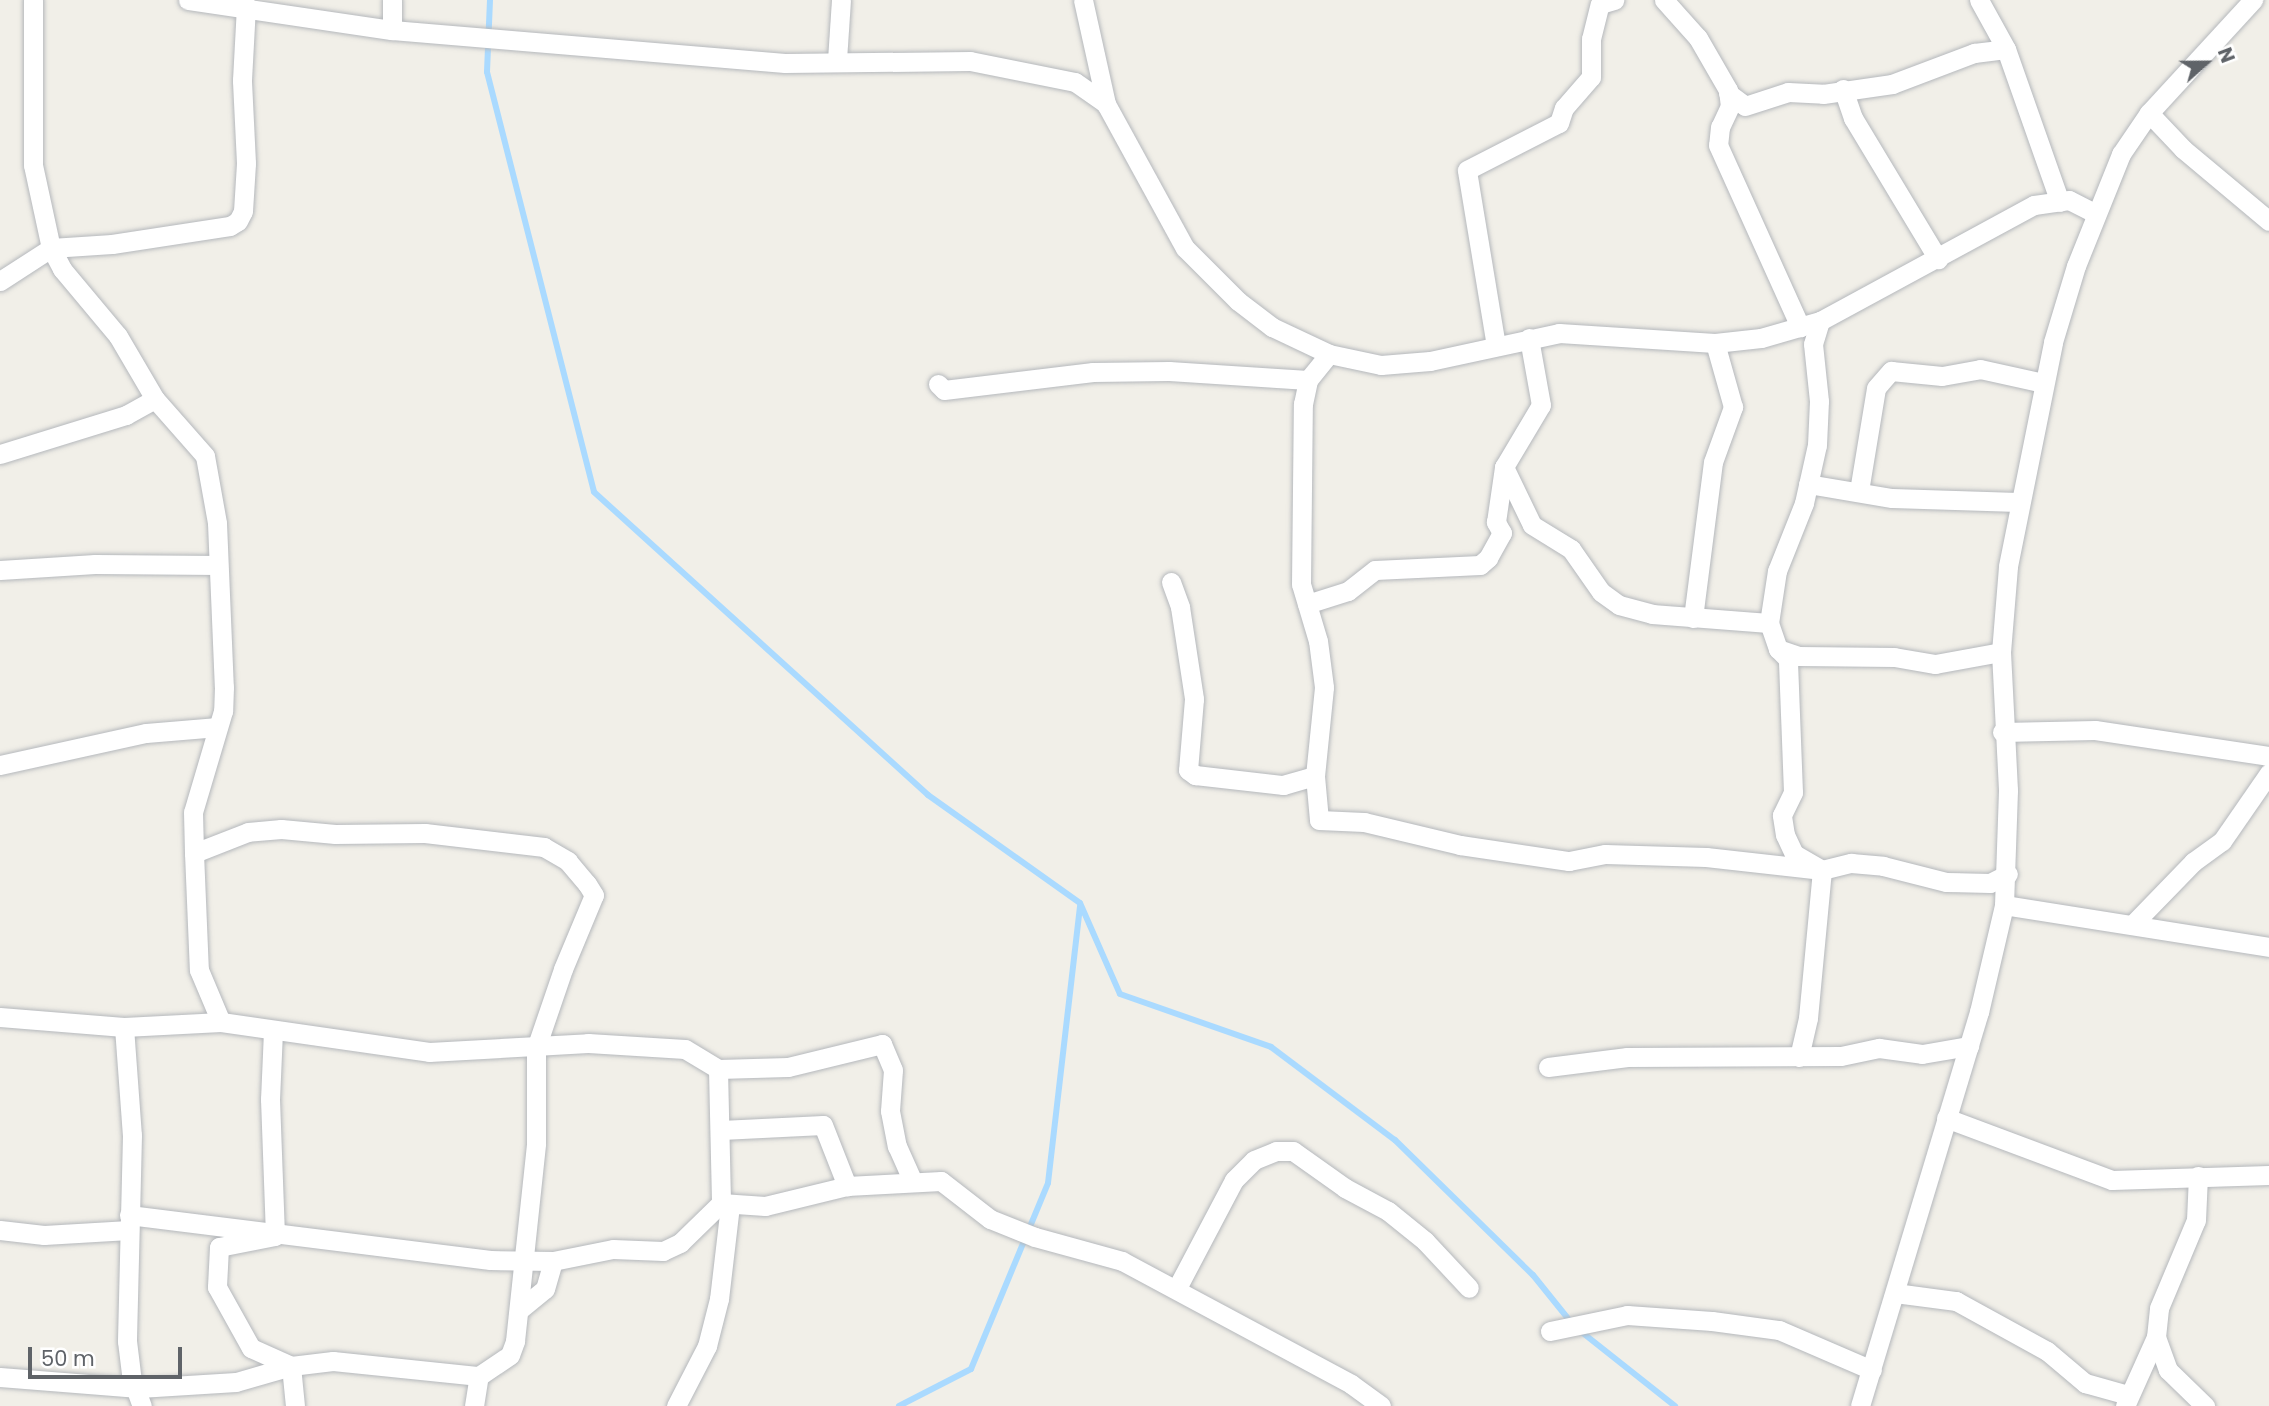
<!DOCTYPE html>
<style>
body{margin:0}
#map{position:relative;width:2269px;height:1406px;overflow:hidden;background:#f1efe8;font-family:Poppins,sans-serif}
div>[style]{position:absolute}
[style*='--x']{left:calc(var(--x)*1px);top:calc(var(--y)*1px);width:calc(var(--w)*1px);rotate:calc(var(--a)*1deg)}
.stream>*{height:6px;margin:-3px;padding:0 3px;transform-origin:3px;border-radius:3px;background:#aadaff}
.roads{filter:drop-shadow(0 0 2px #b5b8bc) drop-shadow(0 0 2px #b5b8bc)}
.street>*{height:19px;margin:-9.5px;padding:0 9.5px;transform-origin:9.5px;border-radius:9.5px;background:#fff}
span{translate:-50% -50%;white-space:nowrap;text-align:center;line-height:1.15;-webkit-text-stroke:5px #fff;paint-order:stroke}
.north{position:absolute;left:2171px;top:28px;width:70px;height:70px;-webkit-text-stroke:5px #fff;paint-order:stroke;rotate:69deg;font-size:19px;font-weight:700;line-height:28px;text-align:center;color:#5f6368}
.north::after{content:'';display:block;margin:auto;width:24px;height:32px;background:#5f6368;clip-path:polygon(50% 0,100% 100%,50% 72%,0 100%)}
.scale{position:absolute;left:28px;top:1347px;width:154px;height:32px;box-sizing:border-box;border:4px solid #5f6368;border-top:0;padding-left:9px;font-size:21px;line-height:24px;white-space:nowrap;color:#5f6368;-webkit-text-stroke:5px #fff;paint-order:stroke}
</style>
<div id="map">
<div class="stream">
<i style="--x:490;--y:0;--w:72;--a:92.4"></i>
<i style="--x:487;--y:72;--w:433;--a:75.7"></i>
<i style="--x:594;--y:492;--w:451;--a:42.2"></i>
<i style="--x:928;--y:795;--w:186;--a:35.4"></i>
<i style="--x:1080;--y:903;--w:99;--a:66.3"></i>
<i style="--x:1120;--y:994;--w:160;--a:19.3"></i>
<i style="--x:1271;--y:1047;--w:155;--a:36.9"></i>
<i style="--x:1395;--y:1140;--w:193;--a:44.4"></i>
<i style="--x:1533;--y:1275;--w:65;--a:51.2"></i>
<i style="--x:1574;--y:1326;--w:129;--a:38.4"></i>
<i style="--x:899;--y:1406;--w:81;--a:-27.2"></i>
<i style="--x:971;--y:1369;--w:201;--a:-67.5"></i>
<i style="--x:1048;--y:1183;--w:279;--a:-83.4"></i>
</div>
<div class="roads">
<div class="street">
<i style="--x:33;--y:0;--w:165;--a:90"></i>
<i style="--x:33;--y:165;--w:85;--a:77.8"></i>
<i style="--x:51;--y:248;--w:24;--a:62"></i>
<i style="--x:62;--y:269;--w:87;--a:50.1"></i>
<i style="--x:118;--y:336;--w:73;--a:59.6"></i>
<i style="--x:155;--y:399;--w:76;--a:48.7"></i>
<i style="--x:205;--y:456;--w:68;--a:79.8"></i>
<i style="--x:217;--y:523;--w:164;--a:87.6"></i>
<i style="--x:224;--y:687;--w:24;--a:92"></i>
<i style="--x:223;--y:711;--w:105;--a:106.5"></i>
<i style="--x:193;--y:812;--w:41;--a:88.6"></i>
<i style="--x:194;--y:853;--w:117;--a:87.6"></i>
<i style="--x:199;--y:970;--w:56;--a:67.1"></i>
<i style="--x:188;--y:0;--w:206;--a:8.4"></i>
<i style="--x:392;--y:30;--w:394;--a:4.8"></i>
<i style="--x:785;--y:63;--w:185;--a:-0.6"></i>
<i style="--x:970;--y:61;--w:107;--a:11.3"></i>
<i style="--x:1075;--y:82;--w:38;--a:35"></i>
<i style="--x:1106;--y:104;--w:164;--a:61.3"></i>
<i style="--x:1185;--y:248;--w:75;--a:45"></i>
<i style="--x:1238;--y:301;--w:43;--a:37.4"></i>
<i style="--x:1272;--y:327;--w:63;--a:25.3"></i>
<i style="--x:1329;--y:354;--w:53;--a:11.9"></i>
<i style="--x:1381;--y:365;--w:49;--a:-4.7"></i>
<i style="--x:1430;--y:361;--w:132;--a:-12.2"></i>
<i style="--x:1559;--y:333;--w:156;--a:3.7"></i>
<i style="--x:1715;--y:343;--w:46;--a:-6.2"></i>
<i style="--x:1761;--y:338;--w:61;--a:-16.1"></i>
<i style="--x:1820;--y:321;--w:243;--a:-28.5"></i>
<i style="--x:2034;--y:205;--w:35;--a:-8"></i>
<i style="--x:2069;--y:200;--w:30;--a:27"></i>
<i style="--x:1083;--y:0;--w:107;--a:77.5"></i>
<i style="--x:1664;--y:0;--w:51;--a:48.2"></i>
<i style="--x:1698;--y:38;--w:60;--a:60"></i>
<i style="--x:1728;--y:90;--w:16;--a:83"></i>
<i style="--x:1730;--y:106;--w:23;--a:115"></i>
<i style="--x:1720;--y:127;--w:18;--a:96"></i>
<i style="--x:1718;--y:145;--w:200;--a:65.7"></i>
<i style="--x:1979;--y:0;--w:56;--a:61.1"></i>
<i style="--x:2006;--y:49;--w:162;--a:70.6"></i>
<i style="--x:392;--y:30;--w:30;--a:-90"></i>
<i style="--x:837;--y:60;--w:60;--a:-86.2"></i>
<i style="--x:1843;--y:89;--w:31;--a:71"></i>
<i style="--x:1853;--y:118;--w:165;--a:58.9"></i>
<i style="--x:1728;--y:93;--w:21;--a:37"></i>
<i style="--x:1745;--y:106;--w:45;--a:-18"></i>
<i style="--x:1788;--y:92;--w:35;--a:3"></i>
<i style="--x:1823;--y:94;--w:70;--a:-8.2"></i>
<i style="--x:1892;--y:84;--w:88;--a:-20.7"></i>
<i style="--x:1974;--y:53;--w:32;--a:-7"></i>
<i style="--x:2149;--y:113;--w:50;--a:46.6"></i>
<i style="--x:2183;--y:149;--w:112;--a:39.9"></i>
<i style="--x:0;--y:281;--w:61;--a:-32.9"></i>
<i style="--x:51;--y:248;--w:61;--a:-3.8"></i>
<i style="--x:112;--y:244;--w:119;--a:-8.7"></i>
<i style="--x:230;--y:226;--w:9;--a:-32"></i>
<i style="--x:238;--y:221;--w:11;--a:-63"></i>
<i style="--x:243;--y:211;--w:48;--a:-86.4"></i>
<i style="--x:246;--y:163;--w:83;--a:-92.8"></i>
<i style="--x:242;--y:80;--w:75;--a:-86.9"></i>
<i style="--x:1496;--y:346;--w:178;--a:-99.4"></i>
<i style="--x:1467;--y:170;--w:103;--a:-27.1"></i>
<i style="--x:1559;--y:123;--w:16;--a:-72"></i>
<i style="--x:1564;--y:108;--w:41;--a:-48.9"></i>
<i style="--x:1591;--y:77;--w:38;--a:-90"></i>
<i style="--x:1591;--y:39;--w:36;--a:-76"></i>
<i style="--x:1600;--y:4;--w:15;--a:-16"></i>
<i style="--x:938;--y:384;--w:8;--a:45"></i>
<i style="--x:944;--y:390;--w:150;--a:-6.9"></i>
<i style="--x:1093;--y:372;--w:76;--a:-0.8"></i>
<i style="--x:1169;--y:371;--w:139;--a:3.7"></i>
<i style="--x:0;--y:454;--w:132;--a:-17.2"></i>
<i style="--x:126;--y:415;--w:33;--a:-29"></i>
<i style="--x:1504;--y:467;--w:64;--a:64.2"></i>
<i style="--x:1532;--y:525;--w:46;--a:31.6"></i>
<i style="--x:1571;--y:549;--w:52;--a:55.1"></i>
<i style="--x:1601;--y:592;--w:22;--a:36"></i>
<i style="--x:1619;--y:605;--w:34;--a:15"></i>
<i style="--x:1652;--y:614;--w:117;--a:4.4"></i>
<i style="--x:1808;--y:484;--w:85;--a:9.5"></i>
<i style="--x:1892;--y:498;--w:126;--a:1.8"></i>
<i style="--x:1859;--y:491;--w:104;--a:-80.6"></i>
<i style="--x:1876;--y:388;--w:23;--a:-49"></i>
<i style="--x:1891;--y:371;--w:51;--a:5.6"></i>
<i style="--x:1942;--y:376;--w:39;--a:-10"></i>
<i style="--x:1980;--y:369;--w:65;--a:12.5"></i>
<i style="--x:0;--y:570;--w:95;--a:-3.6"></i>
<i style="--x:95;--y:564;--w:123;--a:0.5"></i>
<i style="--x:1171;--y:582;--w:27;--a:70"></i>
<i style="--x:1180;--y:607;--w:93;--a:81.3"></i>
<i style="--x:1194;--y:699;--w:71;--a:94.8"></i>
<i style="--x:1188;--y:770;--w:9;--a:36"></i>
<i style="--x:1195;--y:775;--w:89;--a:6.5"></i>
<i style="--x:1283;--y:785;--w:33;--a:-16"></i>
<i style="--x:1315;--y:776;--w:44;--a:84.8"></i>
<i style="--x:1319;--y:820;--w:45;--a:2.5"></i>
<i style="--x:1364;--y:822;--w:99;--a:13.5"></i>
<i style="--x:1460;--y:845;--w:110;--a:8.4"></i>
<i style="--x:1569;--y:861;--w:37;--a:-11"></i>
<i style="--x:1605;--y:854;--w:101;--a:1.7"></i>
<i style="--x:1706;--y:857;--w:117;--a:6.4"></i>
<i style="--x:1822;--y:870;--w:30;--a:-14"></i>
<i style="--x:1851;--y:863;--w:32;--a:5"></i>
<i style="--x:1883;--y:866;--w:65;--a:14.3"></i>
<i style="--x:1946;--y:882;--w:44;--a:1.3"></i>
<i style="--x:1990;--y:883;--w:20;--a:-27"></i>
<i style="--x:1307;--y:604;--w:43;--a:-17.6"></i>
<i style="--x:1348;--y:591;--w:34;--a:-38"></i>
<i style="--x:1375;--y:570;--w:105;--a:-2.7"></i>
<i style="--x:1480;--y:565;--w:11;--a:-41"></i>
<i style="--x:1488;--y:558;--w:29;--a:-61"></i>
<i style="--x:1502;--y:533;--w:13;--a:-119"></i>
<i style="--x:1496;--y:522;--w:56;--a:-81.7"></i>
<i style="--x:1504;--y:467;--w:72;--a:-59.2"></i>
<i style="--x:1541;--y:405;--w:68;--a:-100.2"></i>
<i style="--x:1693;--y:618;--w:157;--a:-82.7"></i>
<i style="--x:1713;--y:462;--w:59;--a:-70"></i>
<i style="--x:1733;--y:407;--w:66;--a:-105.7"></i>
<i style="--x:1778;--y:649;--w:21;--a:19"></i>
<i style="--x:1798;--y:656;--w:96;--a:0.6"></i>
<i style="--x:1894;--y:657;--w:42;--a:9.7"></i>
<i style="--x:1935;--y:664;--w:67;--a:-10.3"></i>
<i style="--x:2002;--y:732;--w:93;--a:-1.2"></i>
<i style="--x:2095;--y:730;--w:175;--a:8.5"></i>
<i style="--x:0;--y:765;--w:149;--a:-12.4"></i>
<i style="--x:146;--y:733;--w:72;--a:-4.8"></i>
<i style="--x:1315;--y:776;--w:89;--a:-84.2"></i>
<i style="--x:1324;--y:687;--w:46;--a:-97.4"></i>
<i style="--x:1318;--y:641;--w:59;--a:-106.6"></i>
<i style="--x:1301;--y:584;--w:180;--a:-89.4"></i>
<i style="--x:1303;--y:404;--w:25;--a:-78"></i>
<i style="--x:1308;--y:380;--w:33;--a:-51"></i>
<i style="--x:2004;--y:905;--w:268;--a:9"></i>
<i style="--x:2132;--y:925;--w:88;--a:-45.9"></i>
<i style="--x:2193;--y:862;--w:36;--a:-36"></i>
<i style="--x:2222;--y:841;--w:83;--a:-55.3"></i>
<i style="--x:0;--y:1017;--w:124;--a:4.6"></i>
<i style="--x:124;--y:1027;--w:97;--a:-3"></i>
<i style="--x:221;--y:1022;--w:210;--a:8.2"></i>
<i style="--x:429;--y:1052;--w:159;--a:-3.2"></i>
<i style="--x:588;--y:1043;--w:97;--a:3.5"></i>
<i style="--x:685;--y:1049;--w:39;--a:31"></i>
<i style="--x:718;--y:1069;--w:134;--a:88.7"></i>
<i style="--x:721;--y:1203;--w:44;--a:3.9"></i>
<i style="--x:765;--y:1206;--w:84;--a:-13.7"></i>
<i style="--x:847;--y:1186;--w:94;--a:-3"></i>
<i style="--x:941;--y:1181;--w:62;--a:37.8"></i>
<i style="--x:990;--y:1219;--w:48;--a:21.8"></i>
<i style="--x:1035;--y:1237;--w:90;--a:15.4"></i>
<i style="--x:1122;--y:1261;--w:260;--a:28.2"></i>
<i style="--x:1351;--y:1384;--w:37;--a:36"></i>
<i style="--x:124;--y:1027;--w:108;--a:85.8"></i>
<i style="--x:132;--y:1135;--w:206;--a:91.4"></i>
<i style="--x:127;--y:1341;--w:38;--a:83"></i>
<i style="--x:132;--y:1379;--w:29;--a:70"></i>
<i style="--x:273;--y:1031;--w:68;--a:92.5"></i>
<i style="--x:270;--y:1099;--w:137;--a:87.9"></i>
<i style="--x:275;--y:1236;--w:57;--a:168.9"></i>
<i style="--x:219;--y:1247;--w:40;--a:92.9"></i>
<i style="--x:217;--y:1287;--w:70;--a:60.9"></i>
<i style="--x:251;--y:1348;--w:44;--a:24.2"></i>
<i style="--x:291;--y:1366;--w:40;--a:84.3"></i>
<i style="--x:1799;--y:1057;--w:40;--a:-77"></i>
<i style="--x:1808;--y:1018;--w:149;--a:-84.6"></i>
<i style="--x:1822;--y:870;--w:32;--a:-150"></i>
<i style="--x:1794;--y:854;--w:21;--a:-115"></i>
<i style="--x:1785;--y:835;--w:20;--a:-99"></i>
<i style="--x:1782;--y:815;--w:25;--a:-64"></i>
<i style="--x:1793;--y:792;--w:133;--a:-92.2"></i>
<i style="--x:1788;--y:659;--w:14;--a:-135"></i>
<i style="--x:1778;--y:649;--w:28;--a:-109"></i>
<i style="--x:1769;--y:623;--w:53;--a:-81.3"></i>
<i style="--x:1777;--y:571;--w:73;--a:-68.3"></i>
<i style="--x:1804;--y:503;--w:59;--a:-77.4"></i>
<i style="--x:1817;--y:445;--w:44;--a:-87.4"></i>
<i style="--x:1819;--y:401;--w:57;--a:-96"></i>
<i style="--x:1813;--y:344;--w:24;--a:-73"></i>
<i style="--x:1548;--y:1067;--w:80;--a:-7.2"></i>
<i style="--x:1627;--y:1057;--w:214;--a:-0.3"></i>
<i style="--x:1841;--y:1056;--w:39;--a:-12"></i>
<i style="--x:1879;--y:1048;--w:43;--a:7.9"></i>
<i style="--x:1922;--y:1054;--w:48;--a:-9.7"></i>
<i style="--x:718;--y:1069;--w:70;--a:-1.6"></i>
<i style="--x:788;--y:1067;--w:97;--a:-13.7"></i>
<i style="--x:882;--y:1044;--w:28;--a:67"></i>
<i style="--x:893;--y:1070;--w:41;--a:94.2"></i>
<i style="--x:890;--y:1111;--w:36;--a:79"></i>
<i style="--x:897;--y:1146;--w:36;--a:66"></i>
<i style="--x:1946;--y:1118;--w:177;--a:20.5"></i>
<i style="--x:2112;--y:1180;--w:157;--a:-1.8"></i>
<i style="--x:721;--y:1130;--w:102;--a:-2.8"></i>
<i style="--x:823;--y:1125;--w:66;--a:68.5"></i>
<i style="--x:129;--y:1215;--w:364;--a:7.1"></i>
<i style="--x:490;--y:1260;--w:63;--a:0.9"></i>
<i style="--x:553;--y:1261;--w:61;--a:-11.3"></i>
<i style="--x:613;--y:1249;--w:50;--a:2.3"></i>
<i style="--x:663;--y:1251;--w:19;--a:-25"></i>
<i style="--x:680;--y:1243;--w:57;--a:-44.3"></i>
<i style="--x:0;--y:1230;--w:44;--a:6.5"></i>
<i style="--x:44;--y:1235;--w:85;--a:-3.4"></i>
<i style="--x:1177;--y:1288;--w:122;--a:-62.2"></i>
<i style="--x:1234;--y:1180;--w:28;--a:-45"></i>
<i style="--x:1254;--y:1160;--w:24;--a:-22"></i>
<i style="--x:1276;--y:1151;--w:17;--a:0"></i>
<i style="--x:1293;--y:1151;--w:64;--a:35.4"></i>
<i style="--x:1345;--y:1188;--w:49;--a:28.1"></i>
<i style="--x:1388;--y:1211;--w:48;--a:39"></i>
<i style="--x:1425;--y:1241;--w:64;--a:46.9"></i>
<i style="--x:1895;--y:1293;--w:62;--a:7.5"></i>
<i style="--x:1956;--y:1301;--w:104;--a:28.8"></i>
<i style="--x:2047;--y:1351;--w:50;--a:40.1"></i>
<i style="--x:2085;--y:1383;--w:45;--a:15.6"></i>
<i style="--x:519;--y:1310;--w:33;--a:-39"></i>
<i style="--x:545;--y:1289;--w:29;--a:-74"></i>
<i style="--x:1550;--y:1331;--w:79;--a:-11.7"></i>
<i style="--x:1627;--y:1315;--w:85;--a:4"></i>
<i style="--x:1712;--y:1321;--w:68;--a:7.7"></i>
<i style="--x:1779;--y:1330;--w:101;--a:23.3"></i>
<i style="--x:2156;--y:1337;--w:35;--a:70"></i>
<i style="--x:2168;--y:1370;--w:52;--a:44.2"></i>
<i style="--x:0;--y:1377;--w:139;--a:4.5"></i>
<i style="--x:139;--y:1388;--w:97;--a:-3.5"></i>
<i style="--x:236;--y:1382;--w:57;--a:-16.2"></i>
<i style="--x:291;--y:1366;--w:42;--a:-6.8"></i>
<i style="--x:333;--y:1361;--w:147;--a:5.9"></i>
<i style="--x:479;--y:1376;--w:37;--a:-34"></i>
<i style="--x:510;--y:1355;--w:15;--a:-70"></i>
<i style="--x:515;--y:1341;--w:199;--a:-83.9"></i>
<i style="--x:536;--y:1143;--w:95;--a:-90"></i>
<i style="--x:536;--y:1048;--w:83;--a:-71.1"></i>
<i style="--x:563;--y:969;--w:80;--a:-67.3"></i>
<i style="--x:594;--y:895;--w:13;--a:-122"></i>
<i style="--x:587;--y:884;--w:30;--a:-130"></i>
<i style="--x:568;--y:861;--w:28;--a:-150"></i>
<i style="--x:544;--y:847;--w:120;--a:-173.3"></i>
<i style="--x:425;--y:833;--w:90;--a:179.4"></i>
<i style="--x:335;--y:834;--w:54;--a:-174.7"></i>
<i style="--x:281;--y:829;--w:33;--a:175"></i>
<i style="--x:248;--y:832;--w:58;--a:158.7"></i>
<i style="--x:474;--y:1406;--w:30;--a:-81"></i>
<i style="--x:676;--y:1406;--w:68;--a:-62.7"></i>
<i style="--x:707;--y:1346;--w:49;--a:-75.7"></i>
<i style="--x:719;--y:1299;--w:94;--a:-83.3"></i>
<i style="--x:1860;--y:1406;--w:412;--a:-73.2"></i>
<i style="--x:1979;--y:1012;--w:110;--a:-76.8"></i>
<i style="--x:2004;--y:905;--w:115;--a:-88"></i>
<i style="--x:2008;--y:790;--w:138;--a:-92.9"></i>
<i style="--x:2001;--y:652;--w:86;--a:-85.3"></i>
<i style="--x:2008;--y:566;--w:228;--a:-78.6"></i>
<i style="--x:2053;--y:342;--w:79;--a:-73.2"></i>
<i style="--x:2076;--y:266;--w:121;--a:-68.1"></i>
<i style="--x:2121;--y:154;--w:50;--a:-55.7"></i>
<i style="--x:2149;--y:113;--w:154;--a:-47.4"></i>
<i style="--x:2125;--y:1406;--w:76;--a:-65.8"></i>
<i style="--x:2156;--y:1337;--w:29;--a:-84"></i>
<i style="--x:2159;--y:1308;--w:95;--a:-67.2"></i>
<i style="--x:2196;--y:1220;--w:44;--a:-87.4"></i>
</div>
</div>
<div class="north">N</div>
<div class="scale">50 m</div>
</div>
